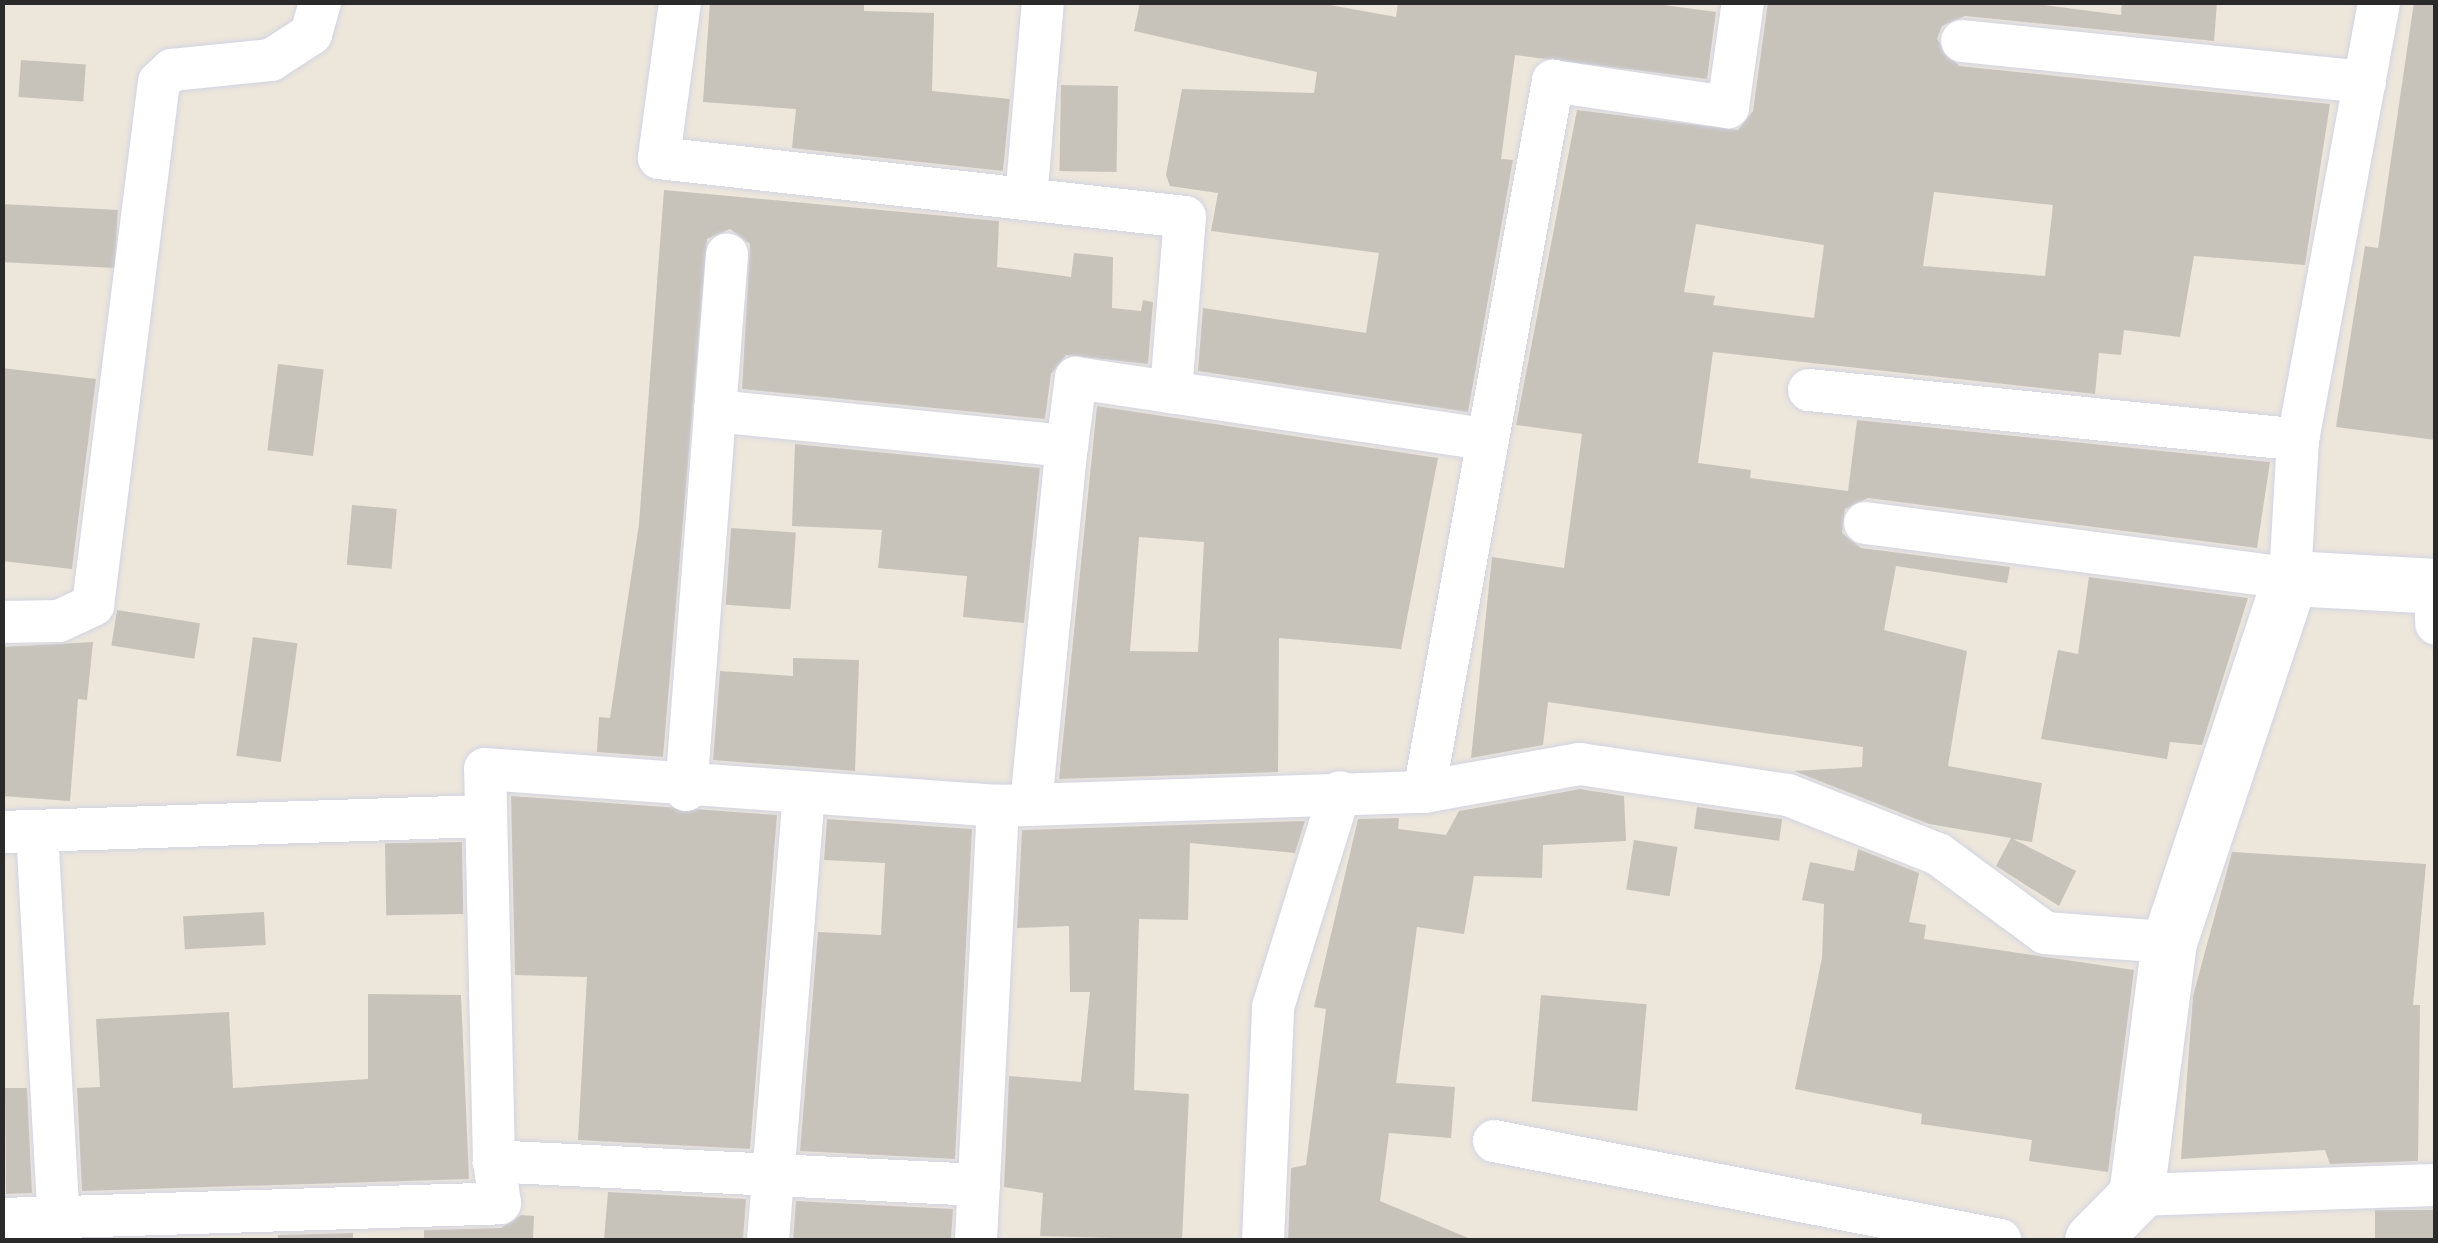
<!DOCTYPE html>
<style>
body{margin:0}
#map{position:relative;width:2438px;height:1243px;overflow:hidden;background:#ece6db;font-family:"Golos Text",sans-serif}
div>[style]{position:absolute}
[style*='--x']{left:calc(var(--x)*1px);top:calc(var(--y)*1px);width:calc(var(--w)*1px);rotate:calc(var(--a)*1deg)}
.building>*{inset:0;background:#c7c3bb;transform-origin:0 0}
.roads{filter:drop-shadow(0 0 2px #d1d3e3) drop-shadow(0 0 2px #d1d3e3)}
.street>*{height:42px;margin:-21px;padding:0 21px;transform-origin:21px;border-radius:21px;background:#fff}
.secondary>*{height:55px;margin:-27.5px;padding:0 27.5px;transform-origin:27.5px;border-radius:27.5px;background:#fff}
span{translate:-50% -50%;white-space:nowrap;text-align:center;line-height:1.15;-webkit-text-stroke:8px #fff;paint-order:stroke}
.frame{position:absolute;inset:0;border:5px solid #2a2a2a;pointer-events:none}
</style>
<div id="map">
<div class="building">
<i style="clip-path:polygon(710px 2px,864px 2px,864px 11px,934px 13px,932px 91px,1010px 99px,1003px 171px,792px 148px,796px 109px,703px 102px)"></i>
<i style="clip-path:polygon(1140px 2px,1313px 2px,1396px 17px,1398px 2px,1641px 2px,1716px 12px,1707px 79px,1515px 55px,1501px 159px,1513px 160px,1468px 412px,1198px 371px,1203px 308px,1366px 333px,1379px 253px,1211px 231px,1218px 193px,1170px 186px,1166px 175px,1182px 89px,1314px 93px,1317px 72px,1134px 31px)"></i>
<i style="clip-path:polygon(evenodd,1768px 2px,2020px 2px,2121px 15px,2122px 2px,2217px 2px,2214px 41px,1965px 16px,1942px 26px,1937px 39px,1959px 66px,2330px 104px,2305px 265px,2194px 256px,2180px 337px,2124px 330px,2121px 355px,2099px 353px,2095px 394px,1713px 352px,1698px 463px,1751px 470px,1750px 478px,1848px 491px,1857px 420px,2270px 462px,2257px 548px,1868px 498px,1845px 509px,1842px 533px,1861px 548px,2010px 567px,2007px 583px,1896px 566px,1884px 630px,1967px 651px,1948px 766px,2042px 783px,2032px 842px,2013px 839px,2076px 871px,2059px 906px,1996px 866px,2011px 838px,1929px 824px,1794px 771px,1862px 767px,1863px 747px,1548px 702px,1543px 745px,1471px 758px,1492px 557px,1564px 568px,1582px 434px,1516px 425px,1577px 110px,1738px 130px,1753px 111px,1768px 2px,1934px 192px,2053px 205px,2045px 276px,1923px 266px,1934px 192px,1768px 2px,1696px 224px,1824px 245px,1814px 318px,1713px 305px,1715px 296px,1684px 292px,1696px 224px)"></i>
<i style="clip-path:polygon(2414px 2px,2436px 2px,2436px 440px,2336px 427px,2365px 246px,2378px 248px)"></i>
<i style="left:21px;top:60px;width:65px;height:37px;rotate:4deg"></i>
<i style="left:1061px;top:85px;width:57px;height:86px;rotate:1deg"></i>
<i style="clip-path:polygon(664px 190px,999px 221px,997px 267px,1071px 277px,1074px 253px,1113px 257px,1112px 308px,1141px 311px,1143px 300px,1153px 302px,1148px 364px,1066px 355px,1051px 374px,1045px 419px,742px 389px,750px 244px,730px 229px,707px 239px,663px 757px,597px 752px,599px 717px,610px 718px,639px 524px)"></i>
<i style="left:2px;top:204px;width:116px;height:58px;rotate:3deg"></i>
<i style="left:278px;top:364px;width:46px;height:87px;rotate:7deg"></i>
<i style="clip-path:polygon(2px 368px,96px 379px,72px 569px,2px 561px)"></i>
<i style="clip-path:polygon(evenodd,1097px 406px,1438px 458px,1401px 649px,1279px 638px,1278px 772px,1059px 779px,1097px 406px,1139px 537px,1204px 542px,1198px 652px,1130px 651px,1139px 537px)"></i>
<i style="clip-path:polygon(795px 444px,1040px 468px,1024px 623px,963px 617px,967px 576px,878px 568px,882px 530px,792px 526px)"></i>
<i style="left:352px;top:505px;width:45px;height:60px;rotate:5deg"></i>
<i style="left:731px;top:528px;width:65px;height:77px;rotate:4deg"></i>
<i style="clip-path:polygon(2089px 577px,2248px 598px,2202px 745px,2170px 742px,2167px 759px,2041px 739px,2058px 650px,2078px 654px)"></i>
<i style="left:117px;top:610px;width:84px;height:36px;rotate:9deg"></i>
<i style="left:253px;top:637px;width:45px;height:120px;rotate:8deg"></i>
<i style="clip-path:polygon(93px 642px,87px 700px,78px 699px,70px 801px,2px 796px,2px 647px)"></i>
<i style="clip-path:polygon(793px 658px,859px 660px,855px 771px,713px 760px,720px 671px,793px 676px)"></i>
<i style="clip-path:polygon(1580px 789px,1624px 796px,1626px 841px,1543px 845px,1542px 878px,1474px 876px,1464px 934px,1417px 927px,1396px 1083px,1455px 1087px,1451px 1138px,1389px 1133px,1380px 1201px,1473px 1240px,1288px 1240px,1291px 1168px,1306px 1165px,1326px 1009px,1314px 1007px,1358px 819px,1399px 818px,1398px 829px,1446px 835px,1459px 811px)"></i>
<i style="clip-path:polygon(511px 796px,777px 815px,750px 1149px,578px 1140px,587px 977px,515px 975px)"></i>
<i style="left:1697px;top:807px;width:86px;height:22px;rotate:8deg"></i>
<i style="clip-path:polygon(827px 819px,972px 829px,955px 1159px,800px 1151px,818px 932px,881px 935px,885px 863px,824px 860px)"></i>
<i style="clip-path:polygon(1305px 821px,1295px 853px,1190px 843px,1188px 920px,1139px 919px,1134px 1090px,1189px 1094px,1182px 1240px,1040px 1236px,1043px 1193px,1004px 1187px,1009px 1076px,1081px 1082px,1090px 992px,1070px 992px,1069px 926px,1017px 928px,1022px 830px)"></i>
<i style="left:1634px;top:840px;width:44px;height:50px;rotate:9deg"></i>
<i style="left:462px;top:842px;width:72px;height:77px;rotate:89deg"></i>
<i style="clip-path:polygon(1858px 849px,1919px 873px,1909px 922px,1926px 925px,1924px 939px,2134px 970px,2108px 1172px,2029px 1161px,2032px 1140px,1921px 1124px,1922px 1114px,1795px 1089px,1822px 958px,1824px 904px,1802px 900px,1810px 862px,1854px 871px)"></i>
<i style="clip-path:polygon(2232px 852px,2426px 864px,2413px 1005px,2420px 1005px,2418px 1161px,2330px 1164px,2325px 1150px,2181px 1159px,2193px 996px)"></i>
<i style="left:264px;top:912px;width:33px;height:81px;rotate:87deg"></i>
<i style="clip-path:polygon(368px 994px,461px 995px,469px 1179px,82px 1191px,77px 1088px,100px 1087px,96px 1019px,229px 1012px,233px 1088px,368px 1079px)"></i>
<i style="left:1541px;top:995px;width:106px;height:107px;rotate:5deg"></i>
<i style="clip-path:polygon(5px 1088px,27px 1088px,32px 1193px,6px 1194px)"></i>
<i style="clip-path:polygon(608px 1192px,746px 1199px,743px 1240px,604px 1240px)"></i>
<i style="clip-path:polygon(796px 1201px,953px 1209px,951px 1240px,793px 1240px)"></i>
<i style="left:2436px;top:1210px;width:30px;height:61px;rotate:90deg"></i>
<i style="clip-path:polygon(521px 1215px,534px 1216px,533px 1240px,424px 1240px,424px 1230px,501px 1228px)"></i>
<i style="clip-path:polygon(353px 1233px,353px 1240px,278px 1240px,278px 1235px)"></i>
</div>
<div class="roads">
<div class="street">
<i style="--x:680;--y:2;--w:157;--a:97.7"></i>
<i style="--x:659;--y:158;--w:529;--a:6.4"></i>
<i style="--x:1185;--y:217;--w:176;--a:94.6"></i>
<i style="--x:1962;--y:41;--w:405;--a:5.8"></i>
<i style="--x:1026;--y:199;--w:198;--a:-85.1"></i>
<i style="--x:1809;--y:390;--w:492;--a:5.8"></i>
<i style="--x:715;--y:411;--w:157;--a:-85.6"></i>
<i style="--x:1865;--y:523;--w:429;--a:7.4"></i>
<i style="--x:2290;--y:578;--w:138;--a:-86.7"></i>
<i style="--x:2298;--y:440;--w:445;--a:-79.5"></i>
<i style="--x:2435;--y:586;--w:38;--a:88"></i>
<i style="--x:2;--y:622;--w:57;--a:-1"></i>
<i style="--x:59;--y:621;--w:38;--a:-25"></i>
<i style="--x:93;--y:605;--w:527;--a:-82.81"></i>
<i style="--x:159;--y:82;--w:18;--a:-43"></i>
<i style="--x:172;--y:70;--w:100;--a:-5.8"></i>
<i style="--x:271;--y:60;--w:48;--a:-33"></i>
<i style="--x:311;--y:34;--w:33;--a:-74"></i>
<i style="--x:686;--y:790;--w:380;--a:-85.6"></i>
<i style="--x:715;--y:411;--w:354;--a:5.7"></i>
<i style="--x:1067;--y:446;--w:69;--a:-82.5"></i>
<i style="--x:1076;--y:378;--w:411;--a:8.5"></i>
<i style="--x:1424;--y:792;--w:723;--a:-79.72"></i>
<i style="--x:1553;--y:81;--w:177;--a:8.5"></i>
<i style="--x:1728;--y:107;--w:106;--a:-81.9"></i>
<i style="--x:1031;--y:804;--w:360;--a:-84.3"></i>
<i style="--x:37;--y:831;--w:389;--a:86.8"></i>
<i style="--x:2;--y:832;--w:483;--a:-1.9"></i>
<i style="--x:1494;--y:1141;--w:516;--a:11.07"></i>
<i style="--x:979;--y:1185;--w:486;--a:-177.2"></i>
<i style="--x:494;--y:1161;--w:392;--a:-91.3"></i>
<i style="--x:485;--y:769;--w:514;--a:4.13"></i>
<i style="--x:998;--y:806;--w:426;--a:-1.9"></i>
<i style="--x:1424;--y:792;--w:158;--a:-10.2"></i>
<i style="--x:1580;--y:764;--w:210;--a:8.5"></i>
<i style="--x:1788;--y:795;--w:161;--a:21.5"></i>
<i style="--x:1938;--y:854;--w:133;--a:36.4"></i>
<i style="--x:2045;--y:933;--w:124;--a:4.2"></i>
<i style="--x:2136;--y:1195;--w:300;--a:-1.9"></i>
<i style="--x:2;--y:1219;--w:498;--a:-1.8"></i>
<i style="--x:500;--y:1203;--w:42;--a:-98.1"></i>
<i style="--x:768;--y:1240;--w:445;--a:-85.4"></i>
<i style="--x:976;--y:1240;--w:435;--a:-87.1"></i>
<i style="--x:1263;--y:1240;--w:233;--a:-87.5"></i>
<i style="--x:1273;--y:1007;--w:225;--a:-72.7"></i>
</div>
<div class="secondary">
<i style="--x:2092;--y:1240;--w:63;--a:-45.6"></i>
<i style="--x:2136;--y:1195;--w:255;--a:-82.6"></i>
<i style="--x:2169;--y:942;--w:384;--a:-71.6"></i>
<i style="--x:2290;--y:578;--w:146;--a:3.1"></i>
</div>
</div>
<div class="frame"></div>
</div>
